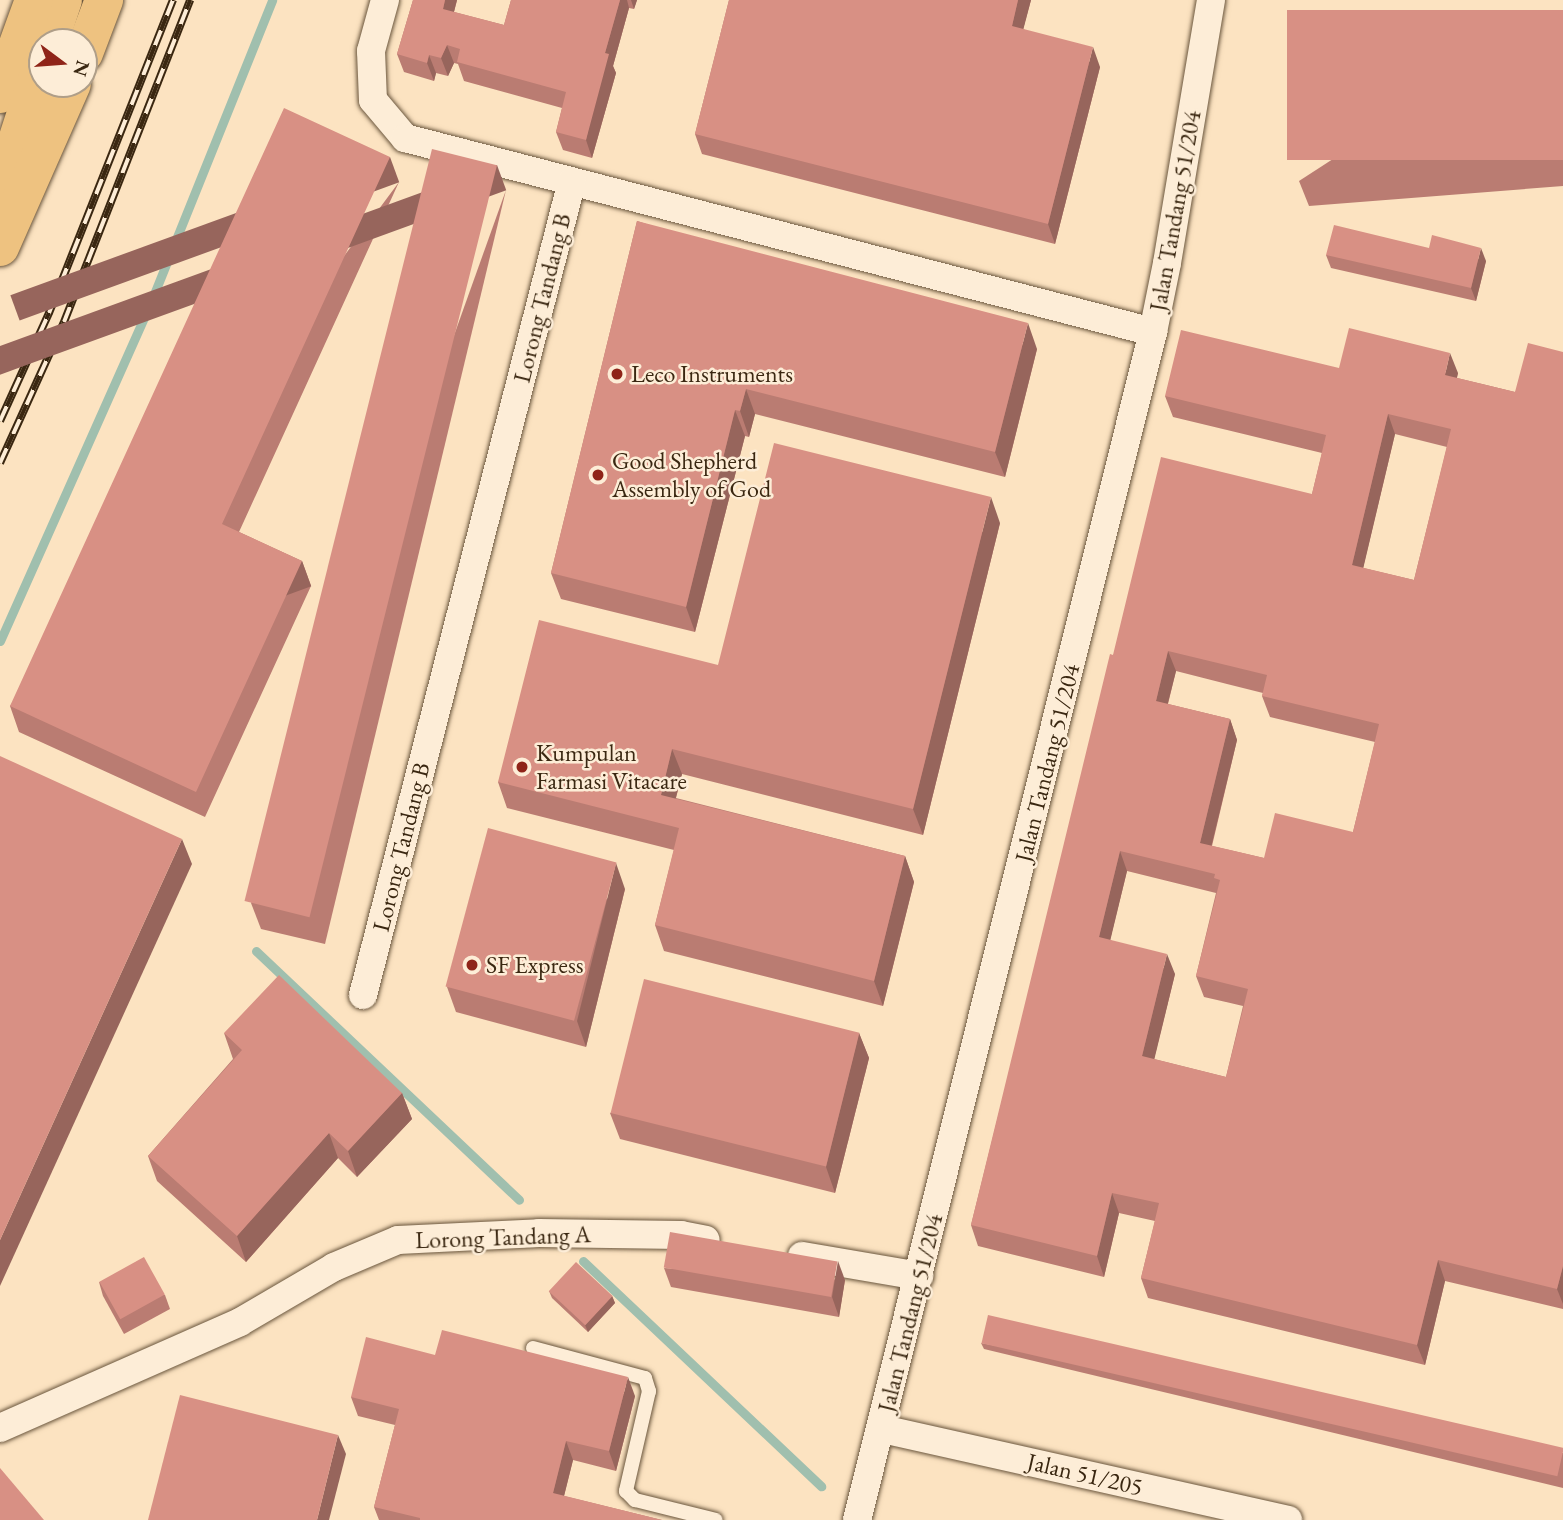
<!DOCTYPE html>
<style>
body{margin:0}
#map{position:relative;width:1563px;height:1520px;overflow:hidden;background:#fce3c1;font-family:"EB Garamond",serif}
div>[style]{position:absolute}
[style*='--x']{left:calc(var(--x)*1px);top:calc(var(--y)*1px);width:calc(var(--w)*1px);rotate:calc(var(--a)*1deg)}
.stream>*{height:9px;margin:-4.5px;padding:0 4.5px;transform-origin:4.5px;border-radius:4.5px;background:#a0bfae}
.roads{filter:drop-shadow(0 0 2px #6a563d) drop-shadow(0 0 2px #6a563d)}
.service>*{height:14px;margin:-7px;padding:0 7px;transform-origin:7px;border-radius:7px;background:#fdedd7}
.minor>*{height:28px;margin:-14px;padding:0 14px;transform-origin:14px;border-radius:14px;background:#fdedd7}
.motorway>*{height:38px;margin:-19px;padding:0 19px;transform-origin:19px;border-radius:19px;background:#eec280}
.rail>*{height:8px;margin-top:-4px;transform-origin:0;background:repeating-linear-gradient(90deg,#fdedd7 0 16px,#3a2711 0 32px);box-sizing:border-box;border-block:2px solid #3a2711}
.wall>*{inset:0;background:#ba7c72}
.shaded-wall>*{inset:0;background:#97655c;transform-origin:0 0}
.building>*{inset:0;background:#d89084;transform-origin:0 0}
.dots>*{width:19px;height:19px;translate:-50% -50%;box-sizing:border-box;border:4px solid #fdedd7;border-radius:50%}
span{translate:-50% -50%;white-space:nowrap;text-align:center;line-height:1.15;-webkit-text-stroke:5px #fdedd7;paint-order:stroke}
.street-label{font-size:24px;color:#3a2711}
.poi-label{font-size:24px;color:#3a2711}
.left{translate:0 -50%;text-align:left}
.north{position:absolute;left:28px;top:28px;width:70px;height:70px;box-sizing:border-box;background:#fdedd7;border:2px solid #af9e88;border-radius:50%;rotate:106deg;font-size:19px;font-weight:700;line-height:28px;text-align:center;color:#3a2711}
.north::after{content:'';display:block;margin:auto;width:24px;height:32px;background:#8f2418;clip-path:polygon(50% 0,100% 100%,50% 72%,0 100%)}
</style>
<div id="map">
<div class="stream">
<i style="--x:0;--y:641;--w:363;--a:-66"></i>
<i style="--x:148;--y:309;--w:333;--a:-68.1"></i>
<i style="--x:256;--y:951;--w:362;--a:43.4"></i>
<i style="--x:583;--y:1261;--w:328;--a:43.4"></i>
</div>
<div class="roads">
<div class="service">
<i style="--x:533;--y:1348;--w:116;--a:15"></i>
<i style="--x:645;--y:1378;--w:14;--a:73"></i>
<i style="--x:649;--y:1391;--w:103;--a:103"></i>
<i style="--x:626;--y:1491;--w:13;--a:45"></i>
<i style="--x:635;--y:1500;--w:83;--a:13.9"></i>
</div>
<div class="minor">
<i style="--x:385;--y:0;--w:53;--a:105.4"></i>
<i style="--x:371;--y:51;--w:49;--a:87.7"></i>
<i style="--x:373;--y:100;--w:50;--a:49.9"></i>
<i style="--x:405;--y:138;--w:773;--a:14.54"></i>
<i style="--x:363;--y:995;--w:840;--a:-75.6"></i>
<i style="--x:802;--y:1256;--w:119;--a:9.7"></i>
<i style="--x:0;--y:1428;--w:262;--a:-23.8"></i>
<i style="--x:240;--y:1322;--w:109;--a:-30.3"></i>
<i style="--x:334;--y:1267;--w:69;--a:-22.9"></i>
<i style="--x:398;--y:1240;--w:141;--a:-2.8"></i>
<i style="--x:539;--y:1233;--w:142;--a:0.8"></i>
<i style="--x:681;--y:1235;--w:25;--a:11"></i>
<i style="--x:882;--y:1429;--w:416;--a:12.6"></i>
<i style="--x:857;--y:1520;--w:1224;--a:-76.01"></i>
<i style="--x:1153;--y:332;--w:70;--a:-78.5"></i>
<i style="--x:1167;--y:263;--w:267;--a:-80.5"></i>
</div>
<div class="motorway">
<i style="--x:49;--y:42;--w:44;--a:-71.6"></i>
<i style="--x:84;--y:53;--w:57;--a:-69.3"></i>
<i style="--x:0;--y:94;--w:100;--a:-70.1"></i>
<i style="--x:0;--y:193;--w:136;--a:-72"></i>
<i style="--x:0;--y:247;--w:178;--a:-66.2"></i>
</div>
</div>
<div class="rail">
<i style="--x:0;--y:421;--w:119;--a:-65.6"></i>
<i style="--x:49;--y:313;--w:337;--a:-68.4"></i>
<i style="--x:0;--y:463;--w:155;--a:-65.6"></i>
<i style="--x:64;--y:322;--w:346;--a:-68.6"></i>
</div>
<div class="wall">
<i style="clip-path:polygon(413px 0,457px 0,454px 12px,504px 25px,511px 0,637px 0,634px 9px,629px 8px,613px 66px,616px 73px,592px 158px,563px 150px,556px 132px,562px 108px,464px 81px,458px 64px,454px 63px,448px 76px,436px 73px,434px 81px,404px 72px,397px 54px)"></i>
<i style="clip-path:polygon(729px 0,1031px 0,1023px 29px,1100px 67px,1055px 244px,702px 154px,695px 134px)"></i>
<i style="clip-path:polygon(1563px 10px,1563px 186px,1309px 206px,1299px 181px)"></i>
<i style="clip-path:polygon(399px 182px,239px 532px,302px 561px,311px 586px,205px 817px,19px 732px,10px 706px)"></i>
<i style="clip-path:polygon(506px 190px,325px 944px,261px 929px,251px 903px)"></i>
<i style="clip-path:polygon(637px 221px,1037px 349px,1005px 477px,755px 414px,749px 437px,745px 436px,695px 632px,561px 599px,551px 573px)"></i>
<i style="clip-path:polygon(1429px 248px,1486px 261px,1476px 301px,1331px 268px,1326px 255px)"></i>
<i style="clip-path:polygon(evenodd,1563px 352px,1563px 1309px,1445px 1281px,1425px 1365px,1148px 1298px,1141px 1278px,1155px 1221px,1119px 1213px,1104px 1277px,978px 1246px,971px 1225px,1113px 655px,1312px 494px,1322px 453px,1173px 417px,1165px 396px,1339px 368px,1458px 373px,1457px 378px,1515px 392px,1563px 352px,1395px 434px,1447px 447px,1414px 580px,1363px 568px,1395px 434px,1563px 352px,1176px 671px,1263px 693px,1262px 696px,1270px 717px,1375px 742px,1353px 832px,1264px 858px,1212px 846px,1237px 740px,1230px 719px,1168px 704px,1176px 671px,1563px 352px,1127px 871px,1216px 893px,1196px 976px,1204px 997px,1243px 1006px,1226px 1077px,1154px 1059px,1175px 974px,1110px 940px,1127px 871px)"></i>
<i style="clip-path:polygon(1000px 523px,923px 835px,682px 774px,676px 798px,905px 856px,914px 882px,883px 1006px,664px 951px,655px 925px,674px 850px,507px 808px,498px 782px,718px 665px)"></i>
<i style="clip-path:polygon(625px 889px,586px 1047px,456px 1012px,447px 987px)"></i>
<i style="clip-path:polygon(224px 1033px,402px 1093px,412px 1119px,357px 1177px,338px 1158px,246px 1262px,157px 1181px,148px 1156px,233px 1059px)"></i>
<i style="clip-path:polygon(859px 1033px,869px 1058px,835px 1193px,620px 1139px,610px 1113px)"></i>
<i style="clip-path:polygon(664px 1268px,845px 1280px,839px 1317px,671px 1287px)"></i>
<i style="clip-path:polygon(99px 1282px,165px 1295px,170px 1309px,124px 1334px,103px 1296px)"></i>
<i style="clip-path:polygon(549px 1291px,612px 1296px,615px 1303px,588px 1332px,552px 1298px)"></i>
<i style="clip-path:polygon(981px 1343px,1563px 1453px,1563px 1488px,984px 1349px)"></i>
<i style="clip-path:polygon(435px 1355px,635px 1396px,616px 1471px,573px 1460px,564px 1496px,662px 1520px,379px 1520px,374px 1507px,395px 1425px,358px 1416px,351px 1397px)"></i>
</div>
<div class="shaded-wall">
<i style="clip-path:polygon(445px 0,457px 0,450px 27px,443px 9px)"></i>
<i style="clip-path:polygon(620px 0,627px 0,629px 8px,613px 66px,616px 73px,592px 158px,586px 140px,605px 53px)"></i>
<i style="clip-path:polygon(631px 0,637px 0,634px 9px)"></i>
<i style="clip-path:polygon(1018px 0,1031px 0,1019px 46px,1012px 26px)"></i>
<i style="clip-path:polygon(447px 45px,454px 63px,448px 76px,441px 58px)"></i>
<i style="clip-path:polygon(1093px 47px,1100px 67px,1055px 244px,1048px 224px)"></i>
<i style="clip-path:polygon(429px 55px,436px 73px,434px 81px,427px 63px)"></i>
<i style="left:390px;top:157px;width:27px;height:404px;rotate:70deg"></i>
<i style="left:497px;top:165px;width:27px;height:775px;rotate:70deg"></i>
<i style="clip-path:polygon(1481px 248px,1486px 261px,1476px 301px,1471px 288px)"></i>
<i style="clip-path:polygon(1028px 323px,1037px 349px,1005px 477px,995px 452px)"></i>
<i style="clip-path:polygon(1450px 353px,1458px 373px,1452px 395px,1445px 375px)"></i>
<i style="clip-path:polygon(746px 389px,755px 414px,749px 437px,740px 411px)"></i>
<i style="clip-path:polygon(735px 410px,745px 436px,695px 632px,686px 607px)"></i>
<i style="clip-path:polygon(1388px 414px,1395px 434px,1359px 586px,1352px 565px)"></i>
<i style="clip-path:polygon(991px 497px,1000px 523px,923px 835px,913px 809px)"></i>
<i style="left:302px;top:561px;width:27px;height:254px;rotate:70deg"></i>
<i style="clip-path:polygon(1168px 651px,1176px 671px,1163px 722px,1156px 701px)"></i>
<i style="clip-path:polygon(1230px 719px,1237px 740px,1207px 864px,1200px 843px)"></i>
<i style="clip-path:polygon(672px 749px,682px 774px,670px 820px,661px 795px)"></i>
<i style="clip-path:polygon(182px 839px,192px 864px,0 1286px,0 1240px)"></i>
<i style="clip-path:polygon(1120px 851px,1127px 871px,1106px 958px,1099px 937px)"></i>
<i style="clip-path:polygon(905px 856px,914px 882px,883px 1006px,874px 981px)"></i>
<i style="clip-path:polygon(616px 863px,625px 889px,586px 1047px,577px 1021px)"></i>
<i style="clip-path:polygon(1167px 954px,1175px 974px,1150px 1077px,1142px 1056px)"></i>
<i style="clip-path:polygon(859px 1033px,869px 1058px,835px 1193px,826px 1167px)"></i>
<i style="clip-path:polygon(402px 1093px,412px 1119px,357px 1177px,348px 1151px)"></i>
<i style="clip-path:polygon(329px 1133px,338px 1158px,246px 1262px,237px 1236px)"></i>
<i style="clip-path:polygon(1112px 1193px,1119px 1213px,1104px 1277px,1097px 1256px)"></i>
<i style="clip-path:polygon(1438px 1260px,1445px 1281px,1425px 1365px,1417px 1345px)"></i>
<i style="clip-path:polygon(838px 1261px,845px 1280px,839px 1317px,832px 1297px)"></i>
<i style="clip-path:polygon(1563px 1266px,1563px 1304px,1557px 1289px)"></i>
<i style="clip-path:polygon(612px 1296px,615px 1303px,588px 1332px,585px 1325px)"></i>
<i style="clip-path:polygon(628px 1377px,635px 1396px,616px 1471px,609px 1451px)"></i>
<i style="clip-path:polygon(338px 1435px,346px 1454px,329px 1520px,317px 1520px)"></i>
<i style="clip-path:polygon(566px 1441px,573px 1460px,560px 1512px,553px 1493px)"></i>
</div>
<div class="building">
<i style="clip-path:polygon(413px 0,445px 0,443px 9px,504px 25px,511px 0,620px 0,605px 53px,609px 54px,586px 140px,556px 132px,566px 92px,457px 62px,460px 49px,447px 45px,441px 58px,429px 55px,427px 63px,397px 54px)"></i>
<i style="clip-path:polygon(729px 0,1018px 0,1012px 26px,1093px 47px,1048px 224px,695px 134px)"></i>
<i style="left:1563px;top:10px;width:150px;height:276px;rotate:90deg"></i>
<i style="clip-path:polygon(284px 108px,390px 157px,222px 524px,302px 561px,196px 792px,10px 706px)"></i>
<i style="left:432px;top:149px;width:67px;height:775px;rotate:14deg"></i>
<i style="clip-path:polygon(637px 221px,1028px 323px,995px 452px,746px 389px,740px 411px,735px 410px,686px 607px,551px 573px)"></i>
<i style="clip-path:polygon(1334px 225px,1429px 248px,1432px 235px,1481px 248px,1471px 288px,1326px 255px)"></i>
<i style="clip-path:polygon(evenodd,1349px 328px,1450px 353px,1445px 375px,1515px 392px,1528px 343px,1563px 352px,1563px 1266px,1557px 1289px,1438px 1260px,1417px 1345px,1141px 1278px,1159px 1203px,1112px 1193px,1097px 1256px,971px 1225px,1110px 654px,1113px 655px,1161px 457px,1312px 494px,1326px 435px,1165px 396px,1181px 330px,1339px 368px,1349px 328px,1388px 414px,1451px 429px,1414px 580px,1352px 565px,1388px 414px,1349px 328px,1168px 651px,1267px 675px,1262px 696px,1379px 724px,1353px 832px,1275px 813px,1264px 858px,1200px 843px,1230px 719px,1156px 701px,1168px 651px,1349px 328px,1120px 851px,1215px 874px,1214px 878px,1220px 880px,1196px 976px,1248px 989px,1226px 1077px,1142px 1056px,1167px 954px,1099px 937px,1120px 851px)"></i>
<i style="clip-path:polygon(774px 443px,991px 497px,913px 809px,672px 749px,661px 795px,905px 856px,874px 981px,655px 925px,679px 828px,498px 782px,539px 620px,718px 665px)"></i>
<i style="clip-path:polygon(0 756px,182px 839px,0 1240px)"></i>
<i style="left:488px;top:828px;width:133px;height:164px;rotate:15deg"></i>
<i style="clip-path:polygon(279px 975px,402px 1093px,348px 1151px,329px 1133px,237px 1236px,148px 1156px,242px 1050px,224px 1033px)"></i>
<i style="left:644px;top:979px;width:222px;height:138px;rotate:14deg"></i>
<i style="left:670px;top:1232px;width:170px;height:36px;rotate:10deg"></i>
<i style="left:144px;top:1257px;width:43px;height:51px;rotate:61deg"></i>
<i style="left:576px;top:1262px;width:50px;height:40px;rotate:43deg"></i>
<i style="left:988px;top:1315px;width:591px;height:29px;rotate:13deg"></i>
<i style="clip-path:polygon(442px 1330px,628px 1377px,609px 1451px,566px 1441px,553px 1493px,662px 1520px,420px 1520px,420px 1518px,374px 1507px,399px 1409px,351px 1397px,366px 1337px,435px 1355px)"></i>
<i style="clip-path:polygon(180px 1395px,338px 1435px,317px 1520px,148px 1520px)"></i>
<i style="clip-path:polygon(0 1468px,44px 1520px,0 1520px)"></i>
</div>
<div class="dots">
<i style="left:617px;top:374px;background:#8f2418"></i>
<i style="left:598px;top:475px;background:#8f2418"></i>
<i style="left:522px;top:767px;background:#8f2418"></i>
<i style="left:472px;top:965px;background:#8f2418"></i>
</div>
<div class="street-label">
<span style="left:1175px;top:211px;rotate:-80deg">Jalan Tandang 51/204</span>
<span style="left:542px;top:298px;rotate:-76deg">Lorong Tandang B</span>
<span style="left:1047px;top:763px;rotate:-76deg">Jalan Tandang 51/204</span>
<span style="left:401px;top:847px;rotate:-76deg">Lorong Tandang B</span>
<span style="left:503px;top:1237px;rotate:-2deg">Lorong Tandang A</span>
<span style="left:910px;top:1313px;rotate:-76deg">Jalan Tandang 51/204</span>
<span style="left:1085px;top:1474px;rotate:13deg">Jalan 51/205</span>
</div>
<div class="poi-label">
<span class="left" style="left:631px;top:374px">Leco Instruments</span>
<span class="left" style="left:612px;top:475px">Good Shepherd<br>Assembly of God</span>
<span class="left" style="left:536px;top:767px">Kumpulan<br>Farmasi Vitacare</span>
<span class="left" style="left:486px;top:965px">SF Express</span>
</div>
<div class="north">N</div>
</div>
